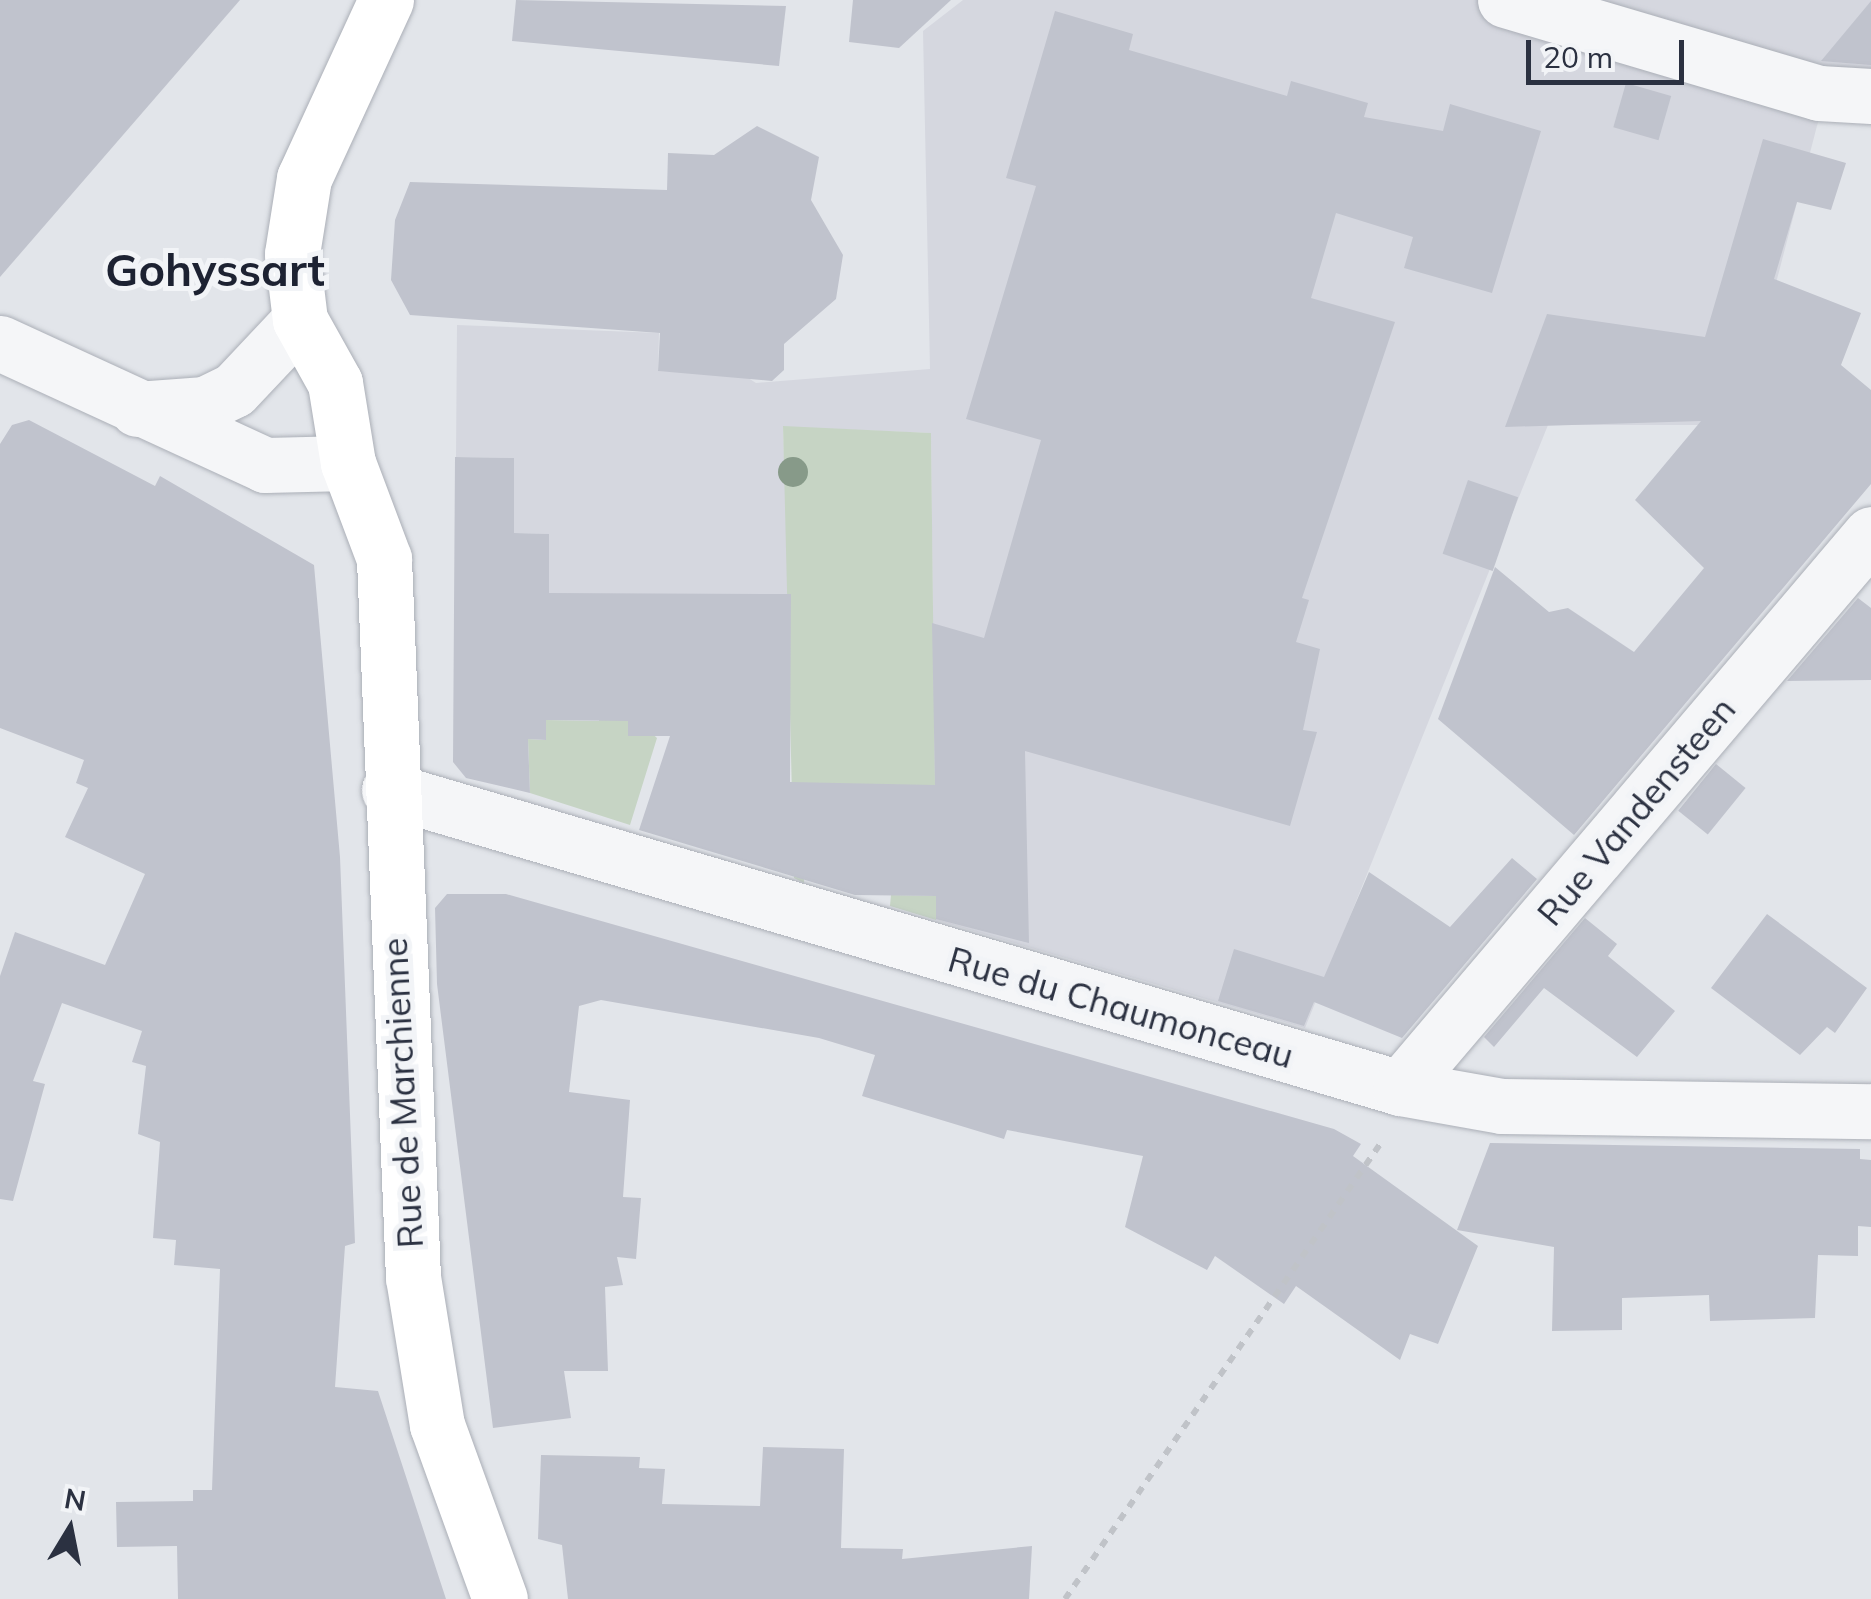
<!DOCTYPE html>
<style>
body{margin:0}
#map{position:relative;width:1871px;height:1599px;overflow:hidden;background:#e2e5ea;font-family:Mulish,sans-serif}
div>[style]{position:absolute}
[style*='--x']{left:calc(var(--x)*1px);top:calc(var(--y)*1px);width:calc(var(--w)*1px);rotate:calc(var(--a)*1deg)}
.built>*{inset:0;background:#d5d7df}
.green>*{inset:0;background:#c6d4c4}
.building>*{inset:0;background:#c0c3cd;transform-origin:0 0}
.path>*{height:6px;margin-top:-3px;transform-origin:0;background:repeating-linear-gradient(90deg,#c0c3c8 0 8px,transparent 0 16px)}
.roads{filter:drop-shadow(0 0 2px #abafb7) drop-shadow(0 0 2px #abafb7)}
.street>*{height:55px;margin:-27.5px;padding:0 27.5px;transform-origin:27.5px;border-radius:27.5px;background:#f5f6f8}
.secondary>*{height:55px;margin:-27.5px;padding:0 27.5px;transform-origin:27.5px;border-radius:27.5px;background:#fff}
.trees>*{width:30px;height:30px;margin:-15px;border-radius:50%;background:#879a89}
span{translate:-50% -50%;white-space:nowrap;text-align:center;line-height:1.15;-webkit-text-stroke:10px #f2f4f7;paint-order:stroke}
.street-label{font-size:35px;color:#2b3141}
.district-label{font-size:45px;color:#1d2232;font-weight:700}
.north{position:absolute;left:20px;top:1479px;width:100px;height:100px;-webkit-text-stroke:8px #f2f4f7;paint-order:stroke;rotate:10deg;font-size:28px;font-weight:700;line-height:40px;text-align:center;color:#2b3141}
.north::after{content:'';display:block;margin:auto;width:35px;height:45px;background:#2b3141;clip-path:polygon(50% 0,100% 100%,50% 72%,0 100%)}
.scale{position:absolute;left:1526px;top:40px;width:158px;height:45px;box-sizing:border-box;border:5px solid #2b3141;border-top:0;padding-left:12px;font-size:30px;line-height:35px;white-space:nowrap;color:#2b3141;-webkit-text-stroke:8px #f2f4f7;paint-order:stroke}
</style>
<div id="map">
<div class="built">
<i style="clip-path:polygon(963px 0,1871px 0,1871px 77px,1830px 76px,1739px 425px,1548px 425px,1305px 1028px,936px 920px,931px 433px,783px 427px,792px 690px,454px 686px,549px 566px,549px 534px,514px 533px,514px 458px,456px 457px,457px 325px,659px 333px,658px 371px,742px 374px,756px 383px,930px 369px,923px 31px)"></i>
</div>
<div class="green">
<i style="clip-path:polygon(783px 426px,931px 433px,935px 785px,891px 785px,803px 815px,804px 883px,794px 878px)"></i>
<i style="clip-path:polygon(600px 687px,657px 738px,630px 825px,530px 793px,528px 739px,546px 740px,546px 720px,599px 721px)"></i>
<i style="clip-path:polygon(891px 895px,936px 896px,936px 920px,890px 906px)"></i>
</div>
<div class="building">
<i style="clip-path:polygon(0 0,240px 0,0 277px)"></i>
<i style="clip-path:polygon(516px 0,786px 6px,779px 66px,512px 41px)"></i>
<i style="clip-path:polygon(853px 0,951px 0,899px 48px,849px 42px)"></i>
<i style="clip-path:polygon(1871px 1px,1871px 65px,1821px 61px)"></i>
<i style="clip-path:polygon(1055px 11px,1133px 34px,1129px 50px,1287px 96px,1291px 81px,1368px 103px,1364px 117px,1443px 131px,1450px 104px,1541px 131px,1492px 293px,1404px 268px,1413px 237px,1336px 213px,1311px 298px,1395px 322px,1302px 598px,1309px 600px,1296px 642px,1320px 649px,1303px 730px,1317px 732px,1290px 826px,1025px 751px,1029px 943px,936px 919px,936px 896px,855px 895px,639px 830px,670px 736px,628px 736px,628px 721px,546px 720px,546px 740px,528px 739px,530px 793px,466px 778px,453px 762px,455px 457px,514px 458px,514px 533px,549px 534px,549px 593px,791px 594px,790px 782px,935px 785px,932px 623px,984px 638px,1041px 440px,966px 419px,1036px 186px,1006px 178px)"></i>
<i style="left:1626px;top:83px;width:47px;height:46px;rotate:16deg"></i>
<i style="clip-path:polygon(757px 126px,819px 157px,811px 200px,843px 255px,836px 299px,784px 344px,784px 370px,772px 381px,658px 371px,660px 333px,410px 315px,391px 280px,395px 220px,410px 182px,667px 190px,668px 153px,714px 155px)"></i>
<i style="clip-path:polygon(1763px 139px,1846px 163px,1831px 210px,1797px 202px,1774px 279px,1861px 313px,1841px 365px,1871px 390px,1871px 484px,1574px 835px,1438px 719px,1495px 567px,1549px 612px,1568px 608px,1634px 652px,1704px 568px,1635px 500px,1701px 421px,1505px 427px,1547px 314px,1705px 337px)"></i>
<i style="clip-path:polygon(29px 420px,155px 486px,160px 476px,314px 565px,340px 857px,355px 1243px,345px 1246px,335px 1387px,378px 1391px,446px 1599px,178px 1599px,177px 1546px,117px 1547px,116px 1502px,193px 1501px,193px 1490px,212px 1490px,220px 1269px,174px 1265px,176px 1240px,153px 1238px,160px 1142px,138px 1134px,146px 1066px,132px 1062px,142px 1031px,62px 1003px,33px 1081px,45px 1084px,13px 1201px,0 1199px,0 976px,15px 932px,105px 965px,145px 874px,65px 837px,88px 788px,76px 783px,84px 760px,0 728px,0 444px,12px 425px)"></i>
<i style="left:1468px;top:480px;width:53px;height:78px;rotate:19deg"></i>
<i style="clip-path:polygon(1858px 598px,1871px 608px,1871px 680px,1787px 681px)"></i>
<i style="left:1716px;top:764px;width:38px;height:60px;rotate:39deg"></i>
<i style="clip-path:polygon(1512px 858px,1537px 879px,1402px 1038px,1314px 1002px,1304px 1026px,1218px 1001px,1234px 949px,1324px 977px,1369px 872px,1450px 927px)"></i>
<i style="clip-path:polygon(447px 894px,506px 894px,1334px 1129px,1361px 1144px,1353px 1156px,1478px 1246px,1438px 1344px,1410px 1334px,1400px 1360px,1296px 1286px,1284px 1304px,1215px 1256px,1207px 1270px,1125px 1227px,1143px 1156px,1007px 1130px,1004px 1139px,862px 1096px,875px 1055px,819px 1038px,601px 1000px,579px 1006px,569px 1092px,630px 1100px,623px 1197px,641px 1198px,636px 1259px,617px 1257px,623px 1285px,605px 1287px,608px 1371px,564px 1371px,571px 1418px,493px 1428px,437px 984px,435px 908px)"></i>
<i style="clip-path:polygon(1767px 914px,1867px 988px,1835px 1033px,1827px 1027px,1800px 1055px,1711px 988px)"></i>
<i style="clip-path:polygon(1585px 918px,1617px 944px,1608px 956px,1675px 1011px,1637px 1057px,1544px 988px,1494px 1047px,1484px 1037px)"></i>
<i style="clip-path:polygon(1490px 1143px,1860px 1149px,1860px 1159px,1871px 1160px,1871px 1227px,1858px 1226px,1858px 1256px,1818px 1255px,1815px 1318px,1710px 1321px,1709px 1295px,1622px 1298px,1622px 1330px,1552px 1331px,1554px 1247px,1457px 1230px)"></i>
<i style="clip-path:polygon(763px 1447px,844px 1449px,841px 1548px,903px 1549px,902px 1559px,1032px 1546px,1029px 1599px,568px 1599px,562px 1545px,538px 1539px,541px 1455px,640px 1457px,639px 1468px,665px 1469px,662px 1504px,760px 1506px)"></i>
</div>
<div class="path">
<i style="--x:1065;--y:1599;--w:558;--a:-55.29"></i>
</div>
<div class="roads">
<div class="street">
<i style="--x:1505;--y:0;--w:327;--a:16.5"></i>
<i style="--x:1819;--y:93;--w:52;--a:3.3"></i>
<i style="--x:0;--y:343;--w:292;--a:24.7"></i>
<i style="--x:265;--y:465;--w:83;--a:-1.4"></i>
<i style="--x:137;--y:409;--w:68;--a:-4.2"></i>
<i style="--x:205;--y:404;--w:32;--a:-26"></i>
<i style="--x:234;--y:390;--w:96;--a:-46.7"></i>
<i style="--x:389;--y:790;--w:1054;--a:16.42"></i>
<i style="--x:1400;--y:1088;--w:104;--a:10"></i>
<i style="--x:1502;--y:1106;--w:369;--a:0.8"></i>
<i style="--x:1400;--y:1088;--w:727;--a:-49.63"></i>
</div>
<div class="secondary">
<i style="--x:386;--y:0;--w:196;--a:114.7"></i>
<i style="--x:304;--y:178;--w:77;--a:99"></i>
<i style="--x:292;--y:254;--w:66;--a:83.1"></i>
<i style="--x:300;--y:320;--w:72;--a:60.9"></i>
<i style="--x:335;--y:383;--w:81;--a:80.8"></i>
<i style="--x:348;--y:463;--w:103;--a:69.4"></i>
<i style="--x:384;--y:559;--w:719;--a:87.69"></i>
<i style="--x:413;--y:1277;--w:150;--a:80.8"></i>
<i style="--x:437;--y:1425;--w:185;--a:70.1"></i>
</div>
</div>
<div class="trees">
<i style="left:793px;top:472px"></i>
</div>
<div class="street-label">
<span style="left:1636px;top:811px;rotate:-50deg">Rue Vandensteen</span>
<span style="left:1121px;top:1007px;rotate:16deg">Rue du Chaumonceau</span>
<span style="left:402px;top:1093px;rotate:-93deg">Rue de Marchienne</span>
</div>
<div class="district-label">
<span style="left:215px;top:270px">Gohyssart</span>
</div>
<div class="north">N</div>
<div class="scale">20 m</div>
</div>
